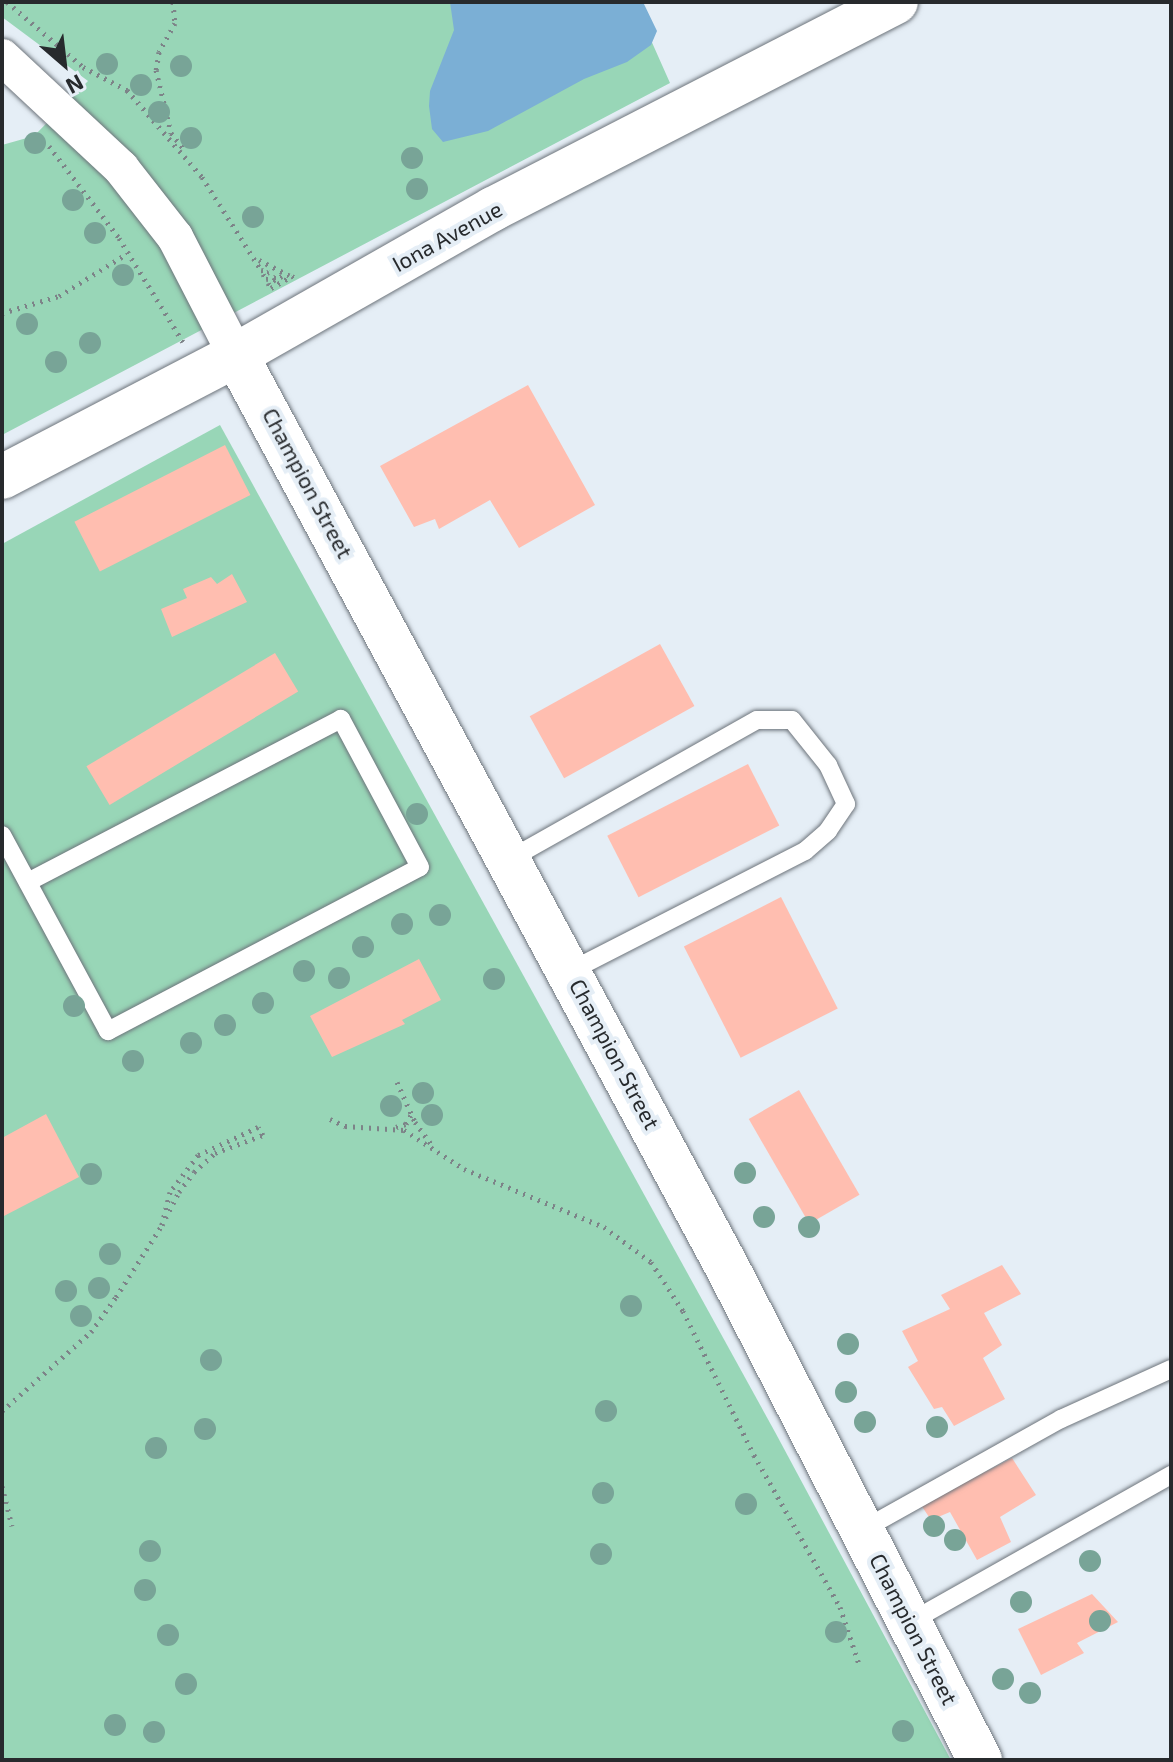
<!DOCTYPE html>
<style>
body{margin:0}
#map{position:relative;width:1173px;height:1762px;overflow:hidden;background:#e5eef6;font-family:"Exo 2",sans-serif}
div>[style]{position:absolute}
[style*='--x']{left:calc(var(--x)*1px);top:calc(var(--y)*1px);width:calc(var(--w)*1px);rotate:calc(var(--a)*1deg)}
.green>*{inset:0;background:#98d6b7}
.water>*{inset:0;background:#7bafd5}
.building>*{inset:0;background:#ffbeb0;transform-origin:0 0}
.path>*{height:5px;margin-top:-2.5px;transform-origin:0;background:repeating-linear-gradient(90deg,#7d8388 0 2px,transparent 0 8px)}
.roads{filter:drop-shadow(0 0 2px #6d747b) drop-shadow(0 0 2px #6d747b)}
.service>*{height:18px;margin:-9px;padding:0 9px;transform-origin:9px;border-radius:9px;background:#fff}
.minor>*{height:36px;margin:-18px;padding:0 18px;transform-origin:18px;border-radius:18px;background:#fff}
.tertiary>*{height:44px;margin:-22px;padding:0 22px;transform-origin:22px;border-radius:22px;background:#fff}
.trees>*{width:22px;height:22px;margin:-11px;border-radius:50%;background:#78a497}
span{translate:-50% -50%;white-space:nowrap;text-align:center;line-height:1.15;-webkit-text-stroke:8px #e5eef6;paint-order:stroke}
.street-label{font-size:22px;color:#272a2d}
.frame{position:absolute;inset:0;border:4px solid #272a2d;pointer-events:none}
.north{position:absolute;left:24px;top:24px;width:80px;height:80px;-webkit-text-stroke:6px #e5eef6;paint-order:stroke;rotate:152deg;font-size:22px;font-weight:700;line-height:32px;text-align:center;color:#272a2d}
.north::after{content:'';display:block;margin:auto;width:28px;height:36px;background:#272a2d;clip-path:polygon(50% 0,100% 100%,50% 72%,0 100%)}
</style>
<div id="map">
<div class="green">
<i style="clip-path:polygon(2px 2px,634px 2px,670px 83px,2px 435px,2px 145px,34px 136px,88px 81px,2px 17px)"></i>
<i style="clip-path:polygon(220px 425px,775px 1432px,951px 1760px,2px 1760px,2px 544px)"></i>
</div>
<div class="water">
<i style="clip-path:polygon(450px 2px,643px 2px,657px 31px,651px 45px,627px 62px,584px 79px,488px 131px,443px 142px,432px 129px,429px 106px,430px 91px,454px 30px)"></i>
</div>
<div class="building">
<i style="clip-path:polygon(528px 385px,595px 505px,519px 548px,490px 500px,439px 529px,435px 519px,414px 527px,380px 466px)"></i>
<i style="left:225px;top:445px;width:56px;height:169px;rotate:63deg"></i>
<i style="clip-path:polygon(232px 574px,247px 602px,172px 637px,161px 609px,187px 598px,183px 589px,211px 577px,217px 584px)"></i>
<i style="left:660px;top:644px;width:71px;height:149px;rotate:61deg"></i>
<i style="left:275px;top:653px;width:45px;height:220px;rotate:59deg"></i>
<i style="left:748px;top:764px;width:69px;height:158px;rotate:63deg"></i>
<i style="left:781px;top:897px;width:125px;height:109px;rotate:63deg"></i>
<i style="clip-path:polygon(419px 959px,441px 1000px,402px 1020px,405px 1024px,332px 1057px,310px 1016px)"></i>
<i style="left:799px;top:1090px;width:121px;height:58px;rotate:60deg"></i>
<i style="clip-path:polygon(46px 1114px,79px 1177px,2px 1217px,2px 1138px)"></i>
<i style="clip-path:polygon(1002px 1265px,1021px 1294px,984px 1313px,1002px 1345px,983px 1358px,1005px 1399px,954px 1426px,942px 1407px,934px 1409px,908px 1367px,918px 1361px,902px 1331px,950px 1309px,941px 1295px)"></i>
<i style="clip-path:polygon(1012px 1458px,1036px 1495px,1000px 1517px,1011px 1542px,977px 1560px,950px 1512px,931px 1520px,921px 1505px)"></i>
<i style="clip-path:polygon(1092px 1594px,1118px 1622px,1077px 1643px,1084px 1653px,1041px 1675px,1018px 1629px)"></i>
</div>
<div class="path">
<i style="--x:7;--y:2;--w:100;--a:40.5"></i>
<i style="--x:83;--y:67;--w:50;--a:27.6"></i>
<i style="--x:127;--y:90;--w:115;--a:49.2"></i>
<i style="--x:202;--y:177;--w:110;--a:57.6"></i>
<i style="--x:261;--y:270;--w:8;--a:14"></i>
<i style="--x:269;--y:272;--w:6;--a:162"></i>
<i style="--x:263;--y:274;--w:6;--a:59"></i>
<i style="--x:266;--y:279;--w:16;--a:-11"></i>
<i style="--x:282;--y:276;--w:16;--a:153"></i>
<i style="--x:268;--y:283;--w:6;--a:59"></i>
<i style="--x:271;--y:288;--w:24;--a:-30"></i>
<i style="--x:292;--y:276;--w:7;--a:34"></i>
<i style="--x:173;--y:2;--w:21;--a:85"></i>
<i style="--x:175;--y:23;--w:33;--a:119"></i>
<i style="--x:159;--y:52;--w:18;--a:99"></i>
<i style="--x:156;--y:70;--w:65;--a:76.6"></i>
<i style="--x:171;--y:133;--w:21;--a:51"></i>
<i style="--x:49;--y:146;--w:116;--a:52.7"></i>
<i style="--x:119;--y:238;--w:122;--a:58.4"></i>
<i style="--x:259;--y:260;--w:34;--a:27"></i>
<i style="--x:2;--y:313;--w:59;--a:-16.6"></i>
<i style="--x:59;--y:296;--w:75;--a:-32"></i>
<i style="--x:397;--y:1082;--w:44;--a:65.8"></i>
<i style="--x:415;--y:1122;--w:27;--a:54"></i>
<i style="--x:330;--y:1119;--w:17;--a:25"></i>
<i style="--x:345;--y:1126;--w:59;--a:3.9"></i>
<i style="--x:404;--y:1130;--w:72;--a:33"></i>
<i style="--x:464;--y:1169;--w:152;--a:22.5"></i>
<i style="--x:604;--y:1227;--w:59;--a:36.7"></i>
<i style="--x:651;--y:1262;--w:59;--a:56.9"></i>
<i style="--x:683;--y:1311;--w:161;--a:63.8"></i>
<i style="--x:754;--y:1455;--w:175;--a:60.5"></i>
<i style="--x:840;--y:1607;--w:60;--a:71.6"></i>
<i style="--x:396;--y:1127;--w:10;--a:-17"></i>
<i style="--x:406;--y:1124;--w:10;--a:-61"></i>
<i style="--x:2;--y:1411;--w:119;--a:-41.6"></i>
<i style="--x:91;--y:1332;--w:43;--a:-54.5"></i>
<i style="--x:116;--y:1297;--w:85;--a:-57.4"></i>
<i style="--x:162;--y:1225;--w:37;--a:-63"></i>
<i style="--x:179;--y:1192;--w:25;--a:-53"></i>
<i style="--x:194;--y:1172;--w:28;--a:-42"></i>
<i style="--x:215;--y:1153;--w:51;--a:-20.6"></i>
<i style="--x:263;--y:1135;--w:9;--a:-122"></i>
<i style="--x:258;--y:1127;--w:66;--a:155"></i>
<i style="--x:198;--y:1155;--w:46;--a:127.1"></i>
<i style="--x:170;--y:1192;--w:34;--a:104"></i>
<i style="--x:2;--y:1486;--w:41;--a:76"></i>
</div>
<div class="roads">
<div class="service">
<i style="--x:2;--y:835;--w:223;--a:61.6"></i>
<i style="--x:108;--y:1031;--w:352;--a:-27.7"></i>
<i style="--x:420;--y:867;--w:168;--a:-118.1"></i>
<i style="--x:341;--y:719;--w:353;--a:152.5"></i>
<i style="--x:510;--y:859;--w:283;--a:-29.4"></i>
<i style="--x:757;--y:720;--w:35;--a:0"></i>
<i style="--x:792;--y:720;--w:58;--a:51.3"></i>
<i style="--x:828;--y:765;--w:43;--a:65.2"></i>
<i style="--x:846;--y:804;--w:32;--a:124"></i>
<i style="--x:828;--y:831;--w:30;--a:139"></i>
<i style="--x:805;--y:851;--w:264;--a:152.9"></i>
<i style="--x:864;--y:1529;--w:226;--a:-29.2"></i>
<i style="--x:1061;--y:1419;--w:121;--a:-24.4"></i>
<i style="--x:910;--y:1622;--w:300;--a:-29.4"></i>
</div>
<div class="minor">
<i style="--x:2;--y:57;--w:163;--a:43"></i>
<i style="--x:121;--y:168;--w:88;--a:52"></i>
<i style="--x:175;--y:237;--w:133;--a:62.7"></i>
</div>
<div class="tertiary">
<i style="--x:236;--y:355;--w:1031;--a:61.7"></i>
<i style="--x:725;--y:1263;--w:559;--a:62.84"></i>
<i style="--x:2;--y:477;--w:264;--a:-27.5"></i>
<i style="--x:236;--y:355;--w:296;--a:-29.6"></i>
<i style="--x:493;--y:209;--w:453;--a:-27.2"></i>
</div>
</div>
<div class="trees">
<i style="left:107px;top:64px"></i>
<i style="left:181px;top:66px"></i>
<i style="left:141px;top:85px"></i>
<i style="left:159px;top:112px"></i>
<i style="left:191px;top:138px"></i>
<i style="left:35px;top:143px"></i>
<i style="left:412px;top:158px"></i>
<i style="left:417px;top:189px"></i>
<i style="left:73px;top:200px"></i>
<i style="left:253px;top:217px"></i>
<i style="left:95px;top:233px"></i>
<i style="left:123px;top:275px"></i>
<i style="left:27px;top:324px"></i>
<i style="left:90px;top:343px"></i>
<i style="left:56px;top:362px"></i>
<i style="left:417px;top:814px"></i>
<i style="left:440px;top:915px"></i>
<i style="left:402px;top:924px"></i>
<i style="left:363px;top:947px"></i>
<i style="left:304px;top:971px"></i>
<i style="left:339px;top:978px"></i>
<i style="left:494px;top:979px"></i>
<i style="left:263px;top:1003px"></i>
<i style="left:74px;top:1006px"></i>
<i style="left:225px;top:1025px"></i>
<i style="left:191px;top:1043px"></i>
<i style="left:133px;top:1061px"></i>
<i style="left:423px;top:1093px"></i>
<i style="left:391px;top:1106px"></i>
<i style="left:432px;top:1115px"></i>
<i style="left:745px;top:1173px"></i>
<i style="left:91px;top:1174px"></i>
<i style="left:764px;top:1217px"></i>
<i style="left:809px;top:1227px"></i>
<i style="left:110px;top:1254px"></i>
<i style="left:99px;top:1288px"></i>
<i style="left:66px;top:1291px"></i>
<i style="left:631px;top:1306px"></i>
<i style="left:81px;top:1316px"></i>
<i style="left:848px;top:1344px"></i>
<i style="left:211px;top:1360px"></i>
<i style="left:846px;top:1392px"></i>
<i style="left:606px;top:1411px"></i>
<i style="left:865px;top:1422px"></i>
<i style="left:937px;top:1427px"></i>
<i style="left:205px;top:1429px"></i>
<i style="left:156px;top:1448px"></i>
<i style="left:603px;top:1493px"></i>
<i style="left:746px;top:1504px"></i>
<i style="left:934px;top:1526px"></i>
<i style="left:955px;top:1540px"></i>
<i style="left:150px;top:1551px"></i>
<i style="left:601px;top:1554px"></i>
<i style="left:1090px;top:1561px"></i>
<i style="left:145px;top:1590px"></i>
<i style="left:1021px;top:1602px"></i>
<i style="left:1100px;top:1621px"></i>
<i style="left:836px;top:1632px"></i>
<i style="left:168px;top:1635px"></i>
<i style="left:1003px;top:1679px"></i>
<i style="left:186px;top:1684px"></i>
<i style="left:1030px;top:1693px"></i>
<i style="left:115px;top:1725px"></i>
<i style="left:903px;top:1731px"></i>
<i style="left:154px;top:1732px"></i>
</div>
<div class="street-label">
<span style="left:447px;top:236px;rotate:-29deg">Iona Avenue</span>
<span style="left:308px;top:483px;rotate:62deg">Champion Street</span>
<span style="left:615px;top:1054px;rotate:62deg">Champion Street</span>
<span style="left:914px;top:1629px;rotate:63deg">Champion Street</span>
</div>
<div class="frame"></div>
<div class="north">N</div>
</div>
